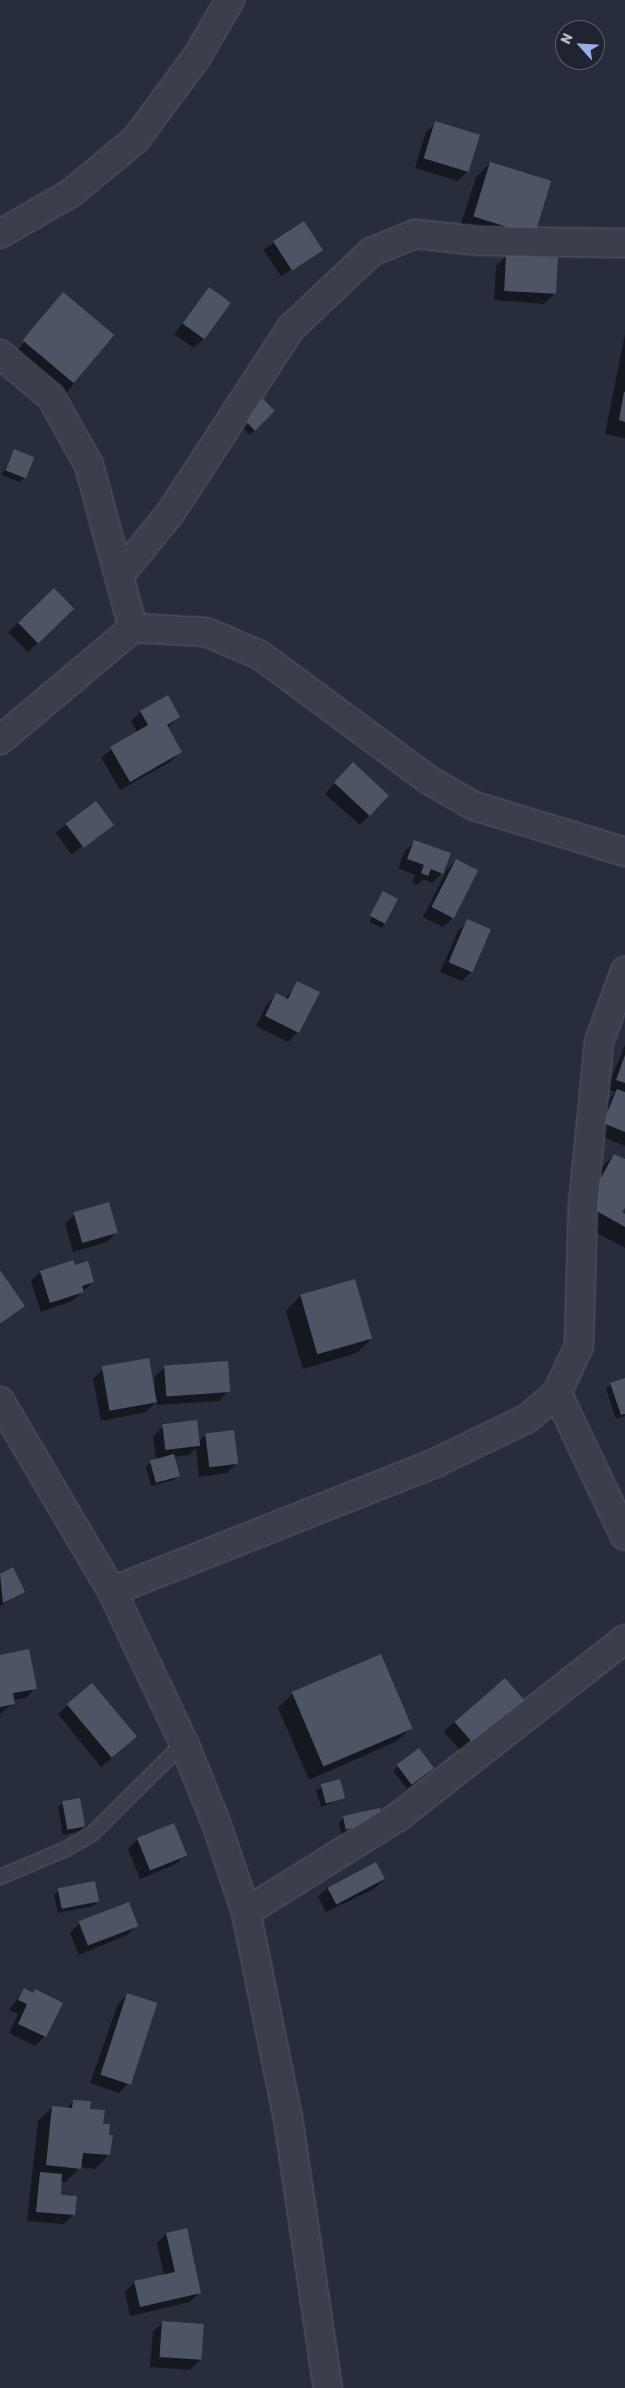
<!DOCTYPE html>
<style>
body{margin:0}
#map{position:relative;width:625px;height:2388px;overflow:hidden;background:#272d3b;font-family:Rubik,sans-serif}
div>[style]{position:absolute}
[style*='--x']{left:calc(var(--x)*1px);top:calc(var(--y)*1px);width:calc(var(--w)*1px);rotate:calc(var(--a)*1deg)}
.shadow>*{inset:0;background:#0007;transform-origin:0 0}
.building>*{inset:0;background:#4d5463;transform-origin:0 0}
.roads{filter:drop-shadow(0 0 1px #585d69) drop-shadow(0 0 1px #585d69)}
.lane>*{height:14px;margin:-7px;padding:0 7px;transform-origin:7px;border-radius:7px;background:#3a3f4b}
.street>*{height:28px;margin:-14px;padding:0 14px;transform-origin:14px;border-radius:14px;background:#3a3f4b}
span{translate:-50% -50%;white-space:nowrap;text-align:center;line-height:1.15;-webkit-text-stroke:5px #1f2430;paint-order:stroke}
.north{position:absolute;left:555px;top:20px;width:50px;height:50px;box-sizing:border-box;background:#1f2430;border:1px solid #5b606c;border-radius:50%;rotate:296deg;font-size:14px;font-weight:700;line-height:20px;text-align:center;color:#b6bbc6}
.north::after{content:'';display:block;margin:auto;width:18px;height:22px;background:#96aeeb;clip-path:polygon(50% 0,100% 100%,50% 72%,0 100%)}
</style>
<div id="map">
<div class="shadow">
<i style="clip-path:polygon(436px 123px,467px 172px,458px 181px,415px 168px,426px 132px)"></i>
<i style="clip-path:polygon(490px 163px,532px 235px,459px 230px,476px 177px)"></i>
<i style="left:303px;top:223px;width:32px;height:48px;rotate:56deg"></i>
<i style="clip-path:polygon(506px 256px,554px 294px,544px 304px,494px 300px,496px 266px)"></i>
<i style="clip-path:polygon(209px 289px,203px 339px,194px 348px,174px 334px)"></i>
<i style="left:63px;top:294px;width:65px;height:81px;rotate:39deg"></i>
<i style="clip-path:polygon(625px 334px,625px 438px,605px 434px)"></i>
<i style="clip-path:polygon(273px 411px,250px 435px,237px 422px)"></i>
<i style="clip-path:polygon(14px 450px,25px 477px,20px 482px,2px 475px)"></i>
<i style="left:53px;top:589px;width:28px;height:62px;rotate:46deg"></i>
<i style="clip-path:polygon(141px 712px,179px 717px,167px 728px,180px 752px,170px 762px,120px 790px,101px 757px,137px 732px,131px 721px)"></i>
<i style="clip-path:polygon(343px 773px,370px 815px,360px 825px,325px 794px)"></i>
<i style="left:96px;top:803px;width:27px;height:50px;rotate:54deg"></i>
<i style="clip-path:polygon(415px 841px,442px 873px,432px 883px,423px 879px,418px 885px,412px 882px,415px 875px,398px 868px,405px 851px)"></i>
<i style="clip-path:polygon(456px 860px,476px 871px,453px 918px,443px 927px,423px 917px,447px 870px)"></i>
<i style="left:383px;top:893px;width:14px;height:32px;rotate:25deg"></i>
<i style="clip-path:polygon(468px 921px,471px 972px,462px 981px,440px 972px,458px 931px)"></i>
<i style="clip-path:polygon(298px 983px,298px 1032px,288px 1042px,256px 1026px,267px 1004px,276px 995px,285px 999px)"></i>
<i style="clip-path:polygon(625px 1045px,625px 1146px,594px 1133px,608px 1100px,616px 1092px,607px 1089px)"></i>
<i style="clip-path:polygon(614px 1155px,625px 1161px,625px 1205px,620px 1213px,625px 1216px,625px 1248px,573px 1220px,600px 1169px)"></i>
<i style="clip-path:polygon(75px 1214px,117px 1232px,107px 1242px,73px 1252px,65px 1224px)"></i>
<i style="clip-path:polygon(74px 1267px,93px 1282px,72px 1301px,41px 1312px,31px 1281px,40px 1272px)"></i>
<i style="clip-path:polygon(0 1272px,23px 1305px,0 1325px)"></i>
<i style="clip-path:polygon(354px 1281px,371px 1339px,357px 1353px,303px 1369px,286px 1311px,300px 1296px)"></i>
<i style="clip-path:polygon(165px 1367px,228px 1391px,219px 1401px,157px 1405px,157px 1401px,146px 1412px,101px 1421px,93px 1379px,103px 1369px,154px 1393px,155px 1376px)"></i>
<i style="clip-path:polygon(611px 1384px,625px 1384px,625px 1416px,616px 1419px,606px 1389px)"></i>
<i style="clip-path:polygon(163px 1427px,199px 1442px,205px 1435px,237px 1463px,227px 1473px,199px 1477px,196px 1448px,189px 1455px,173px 1457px,178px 1476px,174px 1480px,151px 1486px,146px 1466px,156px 1460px,153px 1436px)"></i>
<i style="clip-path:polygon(12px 1569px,23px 1592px,0 1606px,0 1575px)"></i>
<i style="clip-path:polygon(381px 1655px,412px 1727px,397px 1741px,309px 1780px,278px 1708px,292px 1694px)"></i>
<i style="clip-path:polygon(0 1656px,35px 1688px,26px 1698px,13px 1700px,14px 1703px,0 1714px)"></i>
<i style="left:504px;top:1679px;width:29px;height:80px;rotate:49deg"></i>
<i style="clip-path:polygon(92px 1684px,125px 1747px,101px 1767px,58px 1714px)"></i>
<i style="clip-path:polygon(398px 1766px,428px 1773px,407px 1789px,393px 1771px)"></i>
<i style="clip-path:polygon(339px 1780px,344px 1798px,321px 1807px,316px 1790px)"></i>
<i style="clip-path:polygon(63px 1803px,84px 1827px,79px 1831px,63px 1835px,58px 1807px)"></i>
<i style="clip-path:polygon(379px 1809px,377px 1826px,342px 1835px,339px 1823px,343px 1818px)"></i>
<i style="clip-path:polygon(173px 1824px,185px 1854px,176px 1864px,140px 1879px,128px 1849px,137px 1840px)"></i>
<i style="clip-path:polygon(384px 1879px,374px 1889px,326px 1912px,318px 1897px,328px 1887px)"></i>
<i style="clip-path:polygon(59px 1890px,98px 1901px,93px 1906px,58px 1913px,54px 1895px)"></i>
<i style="clip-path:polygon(80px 1923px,137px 1925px,127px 1935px,79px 1955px,70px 1933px)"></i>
<i style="clip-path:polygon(24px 1990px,61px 2003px,45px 2036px,35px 2046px,9px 2033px,18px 2014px,9px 2010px)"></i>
<i style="clip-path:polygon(127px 1995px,128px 2083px,119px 2093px,90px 2083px,118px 2004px)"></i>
<i style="clip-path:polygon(73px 2101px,89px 2110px,102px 2125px,109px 2154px,95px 2169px,80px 2167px,66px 2182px,61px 2182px,59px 2196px,74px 2214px,64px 2224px,27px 2221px,38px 2121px,52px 2107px,66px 2109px)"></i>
<i style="clip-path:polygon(166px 2234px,200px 2292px,190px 2302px,130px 2316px,125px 2292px,135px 2282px,164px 2275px,157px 2243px)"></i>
<i style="clip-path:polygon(163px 2322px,200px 2360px,190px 2370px,150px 2367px,153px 2332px)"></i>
</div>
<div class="building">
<i style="left:435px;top:121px;width:47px;height:39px;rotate:17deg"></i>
<i style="left:490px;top:162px;width:64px;height:57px;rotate:17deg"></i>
<i style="left:304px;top:221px;width:35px;height:37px;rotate:57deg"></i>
<i style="left:506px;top:255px;width:52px;height:36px;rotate:3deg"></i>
<i style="left:209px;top:287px;width:27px;height:45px;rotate:36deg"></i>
<i style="left:63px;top:292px;width:67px;height:63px;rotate:40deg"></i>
<i style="clip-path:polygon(624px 392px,625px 392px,625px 422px,619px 420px)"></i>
<i style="left:260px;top:396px;width:21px;height:28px;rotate:45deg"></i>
<i style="left:14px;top:449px;width:22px;height:23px;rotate:22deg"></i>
<i style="left:54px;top:588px;width:29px;height:50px;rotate:46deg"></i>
<i style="clip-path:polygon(168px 695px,180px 717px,167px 725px,182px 752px,130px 782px,110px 747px,148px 725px,140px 711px)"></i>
<i style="left:353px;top:762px;width:49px;height:28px;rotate:43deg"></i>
<i style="left:96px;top:801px;width:30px;height:38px;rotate:53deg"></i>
<i style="clip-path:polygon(414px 840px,451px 853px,443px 874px,431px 869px,428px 876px,421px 873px,424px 865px,407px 859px)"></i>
<i style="left:456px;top:859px;width:25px;height:54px;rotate:27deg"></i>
<i style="left:383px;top:891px;width:17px;height:28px;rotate:28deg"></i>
<i style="left:467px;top:919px;width:26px;height:47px;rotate:23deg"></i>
<i style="clip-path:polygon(297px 981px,320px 992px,299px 1033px,265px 1016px,276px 993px,288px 999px)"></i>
<i style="clip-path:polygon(625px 1055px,625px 1083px,616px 1080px)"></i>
<i style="clip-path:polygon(617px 1089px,625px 1092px,625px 1132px,603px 1123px)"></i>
<i style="clip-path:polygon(614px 1154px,625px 1159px,625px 1208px,622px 1212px,625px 1214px,625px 1227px,586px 1205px)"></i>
<i style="left:109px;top:1202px;width:32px;height:37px;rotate:74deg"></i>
<i style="clip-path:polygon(73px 1260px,75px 1265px,88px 1261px,94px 1282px,82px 1286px,84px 1292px,50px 1303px,40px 1271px)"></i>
<i style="clip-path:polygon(0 1270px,25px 1306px,0 1324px)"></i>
<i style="left:355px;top:1279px;width:62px;height:57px;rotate:74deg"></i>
<i style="left:149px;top:1358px;width:45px;height:48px;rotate:80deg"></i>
<i style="left:228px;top:1361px;width:31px;height:64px;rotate:86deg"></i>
<i style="clip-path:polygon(625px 1378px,625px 1414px,621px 1415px,610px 1383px)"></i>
<i style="left:197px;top:1420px;width:26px;height:35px;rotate:83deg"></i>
<i style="left:234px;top:1430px;width:34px;height:29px;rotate:83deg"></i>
<i style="left:174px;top:1454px;width:23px;height:25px;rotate:75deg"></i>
<i style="clip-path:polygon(13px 1567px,25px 1592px,3px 1603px,0 1574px)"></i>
<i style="clip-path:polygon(29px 1649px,37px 1689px,13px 1693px,15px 1704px,0 1707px,0 1655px)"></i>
<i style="left:381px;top:1654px;width:81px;height:97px;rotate:67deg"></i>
<i style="left:505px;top:1678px;width:30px;height:67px;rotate:49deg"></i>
<i style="left:92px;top:1683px;width:70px;height:33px;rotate:50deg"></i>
<i style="left:419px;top:1748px;width:25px;height:28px;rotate:53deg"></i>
<i style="left:340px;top:1779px;width:20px;height:20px;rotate:75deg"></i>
<i style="left:80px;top:1798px;width:29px;height:18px;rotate:80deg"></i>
<i style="left:380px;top:1808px;width:14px;height:38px;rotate:78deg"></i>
<i style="left:174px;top:1823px;width:35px;height:40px;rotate:68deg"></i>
<i style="left:376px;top:1862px;width:19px;height:55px;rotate:62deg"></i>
<i style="left:95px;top:1881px;width:21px;height:38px;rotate:79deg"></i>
<i style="left:129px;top:1902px;width:26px;height:54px;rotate:69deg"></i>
<i style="clip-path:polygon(24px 1988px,33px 1993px,35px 1989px,63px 2003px,46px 2037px,18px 2024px,27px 2004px,18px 2000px)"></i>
<i style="left:127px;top:1993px;width:32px;height:86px;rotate:18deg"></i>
<i style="clip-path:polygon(73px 2100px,91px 2101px,90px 2109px,105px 2110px,103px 2124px,110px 2124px,109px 2135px,113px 2135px,110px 2155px,83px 2153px,81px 2169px,46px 2165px,52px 2106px,72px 2108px)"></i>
<i style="clip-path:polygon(40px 2172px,62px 2174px,61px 2195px,77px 2196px,75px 2215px,36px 2212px)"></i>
<i style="clip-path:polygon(187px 2228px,201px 2293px,140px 2307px,134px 2281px,175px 2272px,166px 2233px)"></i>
<i style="left:162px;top:2321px;width:42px;height:36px;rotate:4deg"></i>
</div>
<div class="roads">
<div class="lane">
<i style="--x:0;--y:1877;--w:72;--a:-23"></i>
<i style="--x:66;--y:1849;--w:30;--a:-30"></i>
<i style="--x:92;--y:1834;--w:129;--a:-44.7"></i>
</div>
<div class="street">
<i style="--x:0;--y:234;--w:82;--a:-30"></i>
<i style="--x:71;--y:193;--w:85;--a:-39.7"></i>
<i style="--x:136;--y:139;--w:101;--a:-53.5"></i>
<i style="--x:196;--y:58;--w:67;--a:-59.6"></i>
<i style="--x:0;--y:354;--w:67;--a:40.1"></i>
<i style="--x:51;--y:397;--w:78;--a:60.8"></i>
<i style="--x:89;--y:465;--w:169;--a:74.9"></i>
<i style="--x:119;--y:576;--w:82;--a:-50.9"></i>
<i style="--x:171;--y:512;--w:220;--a:-56.9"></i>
<i style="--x:291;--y:328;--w:110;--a:-43.5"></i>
<i style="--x:371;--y:252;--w:48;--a:-22.2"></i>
<i style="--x:415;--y:234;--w:66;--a:6.1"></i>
<i style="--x:481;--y:241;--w:144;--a:0.8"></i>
<i style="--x:0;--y:740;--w:174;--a:-40.1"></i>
<i style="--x:133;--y:628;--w:73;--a:3.1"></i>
<i style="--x:206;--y:632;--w:59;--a:23.1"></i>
<i style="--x:260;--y:655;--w:210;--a:36.5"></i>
<i style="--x:429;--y:780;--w:52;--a:30"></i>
<i style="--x:474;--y:806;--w:158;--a:16.9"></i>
<i style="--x:557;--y:1393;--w:158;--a:64.6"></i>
<i style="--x:0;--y:1401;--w:221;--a:59.5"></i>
<i style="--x:112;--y:1591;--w:168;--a:64.7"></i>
<i style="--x:184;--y:1743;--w:86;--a:68.2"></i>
<i style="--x:216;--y:1823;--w:94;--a:71.4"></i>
<i style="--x:246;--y:1912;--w:210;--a:78.5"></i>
<i style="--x:288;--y:2118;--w:273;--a:81.6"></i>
<i style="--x:112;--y:1591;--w:350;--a:-21.6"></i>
<i style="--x:437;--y:1462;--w:101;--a:-25.8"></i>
<i style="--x:528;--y:1418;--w:38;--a:-41"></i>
<i style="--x:557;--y:1393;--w:52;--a:-64.9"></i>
<i style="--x:579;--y:1346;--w:140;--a:-88.4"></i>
<i style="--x:583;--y:1206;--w:165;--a:-84.4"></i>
<i style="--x:599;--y:1042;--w:76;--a:-69.9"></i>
<i style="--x:246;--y:1912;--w:179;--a:-32"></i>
<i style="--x:398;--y:1817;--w:288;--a:-38.1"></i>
</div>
</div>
<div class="north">N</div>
</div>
